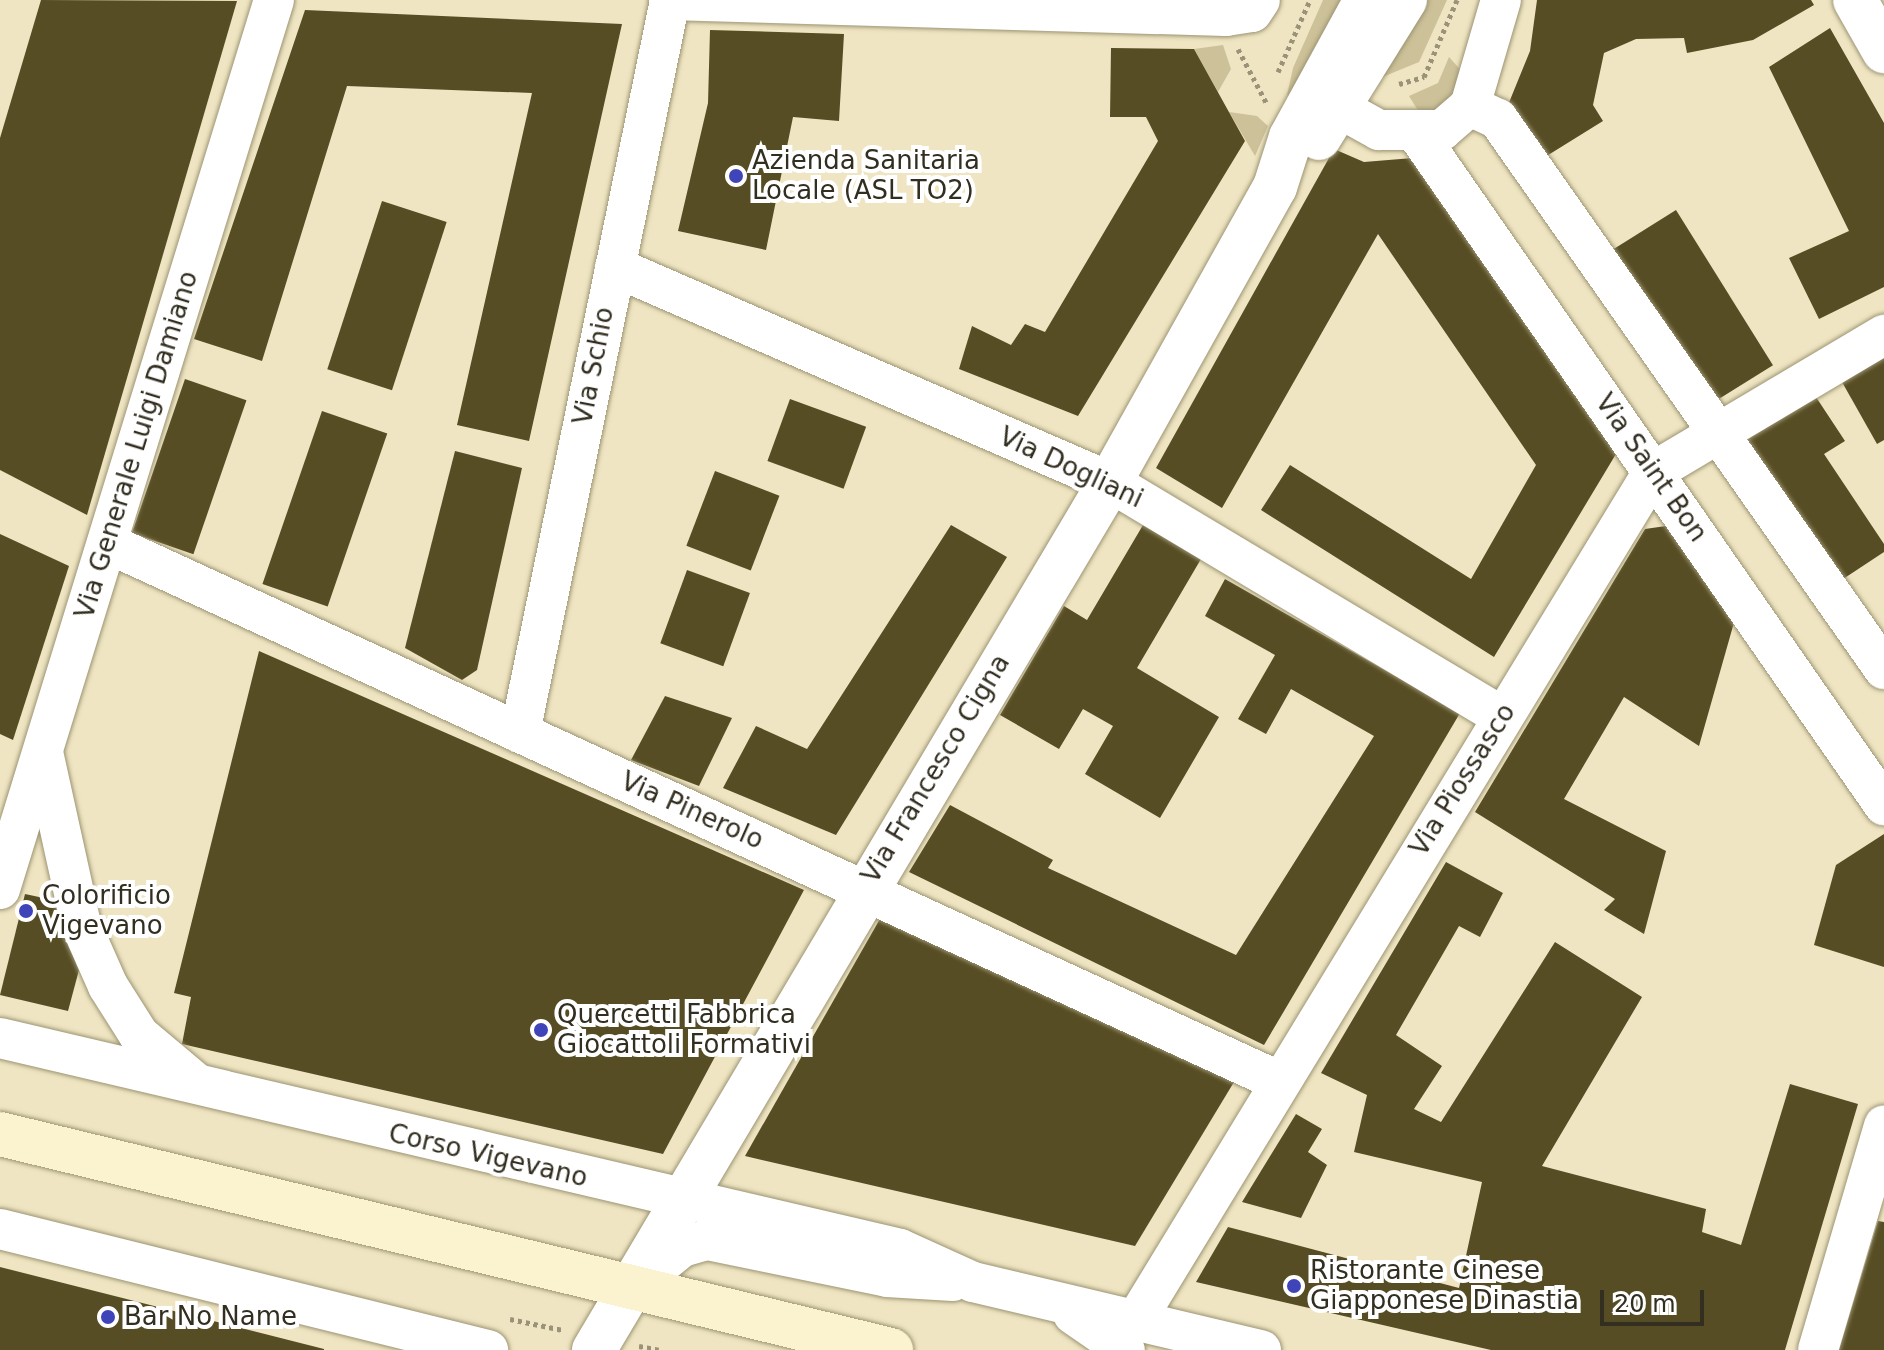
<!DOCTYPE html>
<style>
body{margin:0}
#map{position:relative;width:1884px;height:1350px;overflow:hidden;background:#efe5c2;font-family:"DejaVu Sans",sans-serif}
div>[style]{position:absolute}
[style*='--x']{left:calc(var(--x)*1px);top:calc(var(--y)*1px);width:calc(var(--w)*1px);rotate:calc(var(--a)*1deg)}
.green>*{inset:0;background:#ccc198}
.building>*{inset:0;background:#574d24;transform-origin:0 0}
.path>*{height:5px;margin-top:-2.5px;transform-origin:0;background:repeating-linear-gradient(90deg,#9a9279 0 4px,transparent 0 8px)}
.roads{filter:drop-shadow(0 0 2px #9c9473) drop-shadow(0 0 2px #9c9473)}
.minor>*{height:40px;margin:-20px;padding:0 20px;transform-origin:20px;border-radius:20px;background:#fff}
.tertiary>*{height:44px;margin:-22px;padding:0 22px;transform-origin:22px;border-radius:22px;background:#fff}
.secondary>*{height:44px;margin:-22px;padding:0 22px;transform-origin:22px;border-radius:22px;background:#fbf2cf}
.dots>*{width:22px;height:22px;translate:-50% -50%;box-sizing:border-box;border:4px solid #fff;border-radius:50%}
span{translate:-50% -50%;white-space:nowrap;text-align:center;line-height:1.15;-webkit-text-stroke:8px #fff;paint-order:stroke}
.poi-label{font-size:26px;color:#322e20}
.left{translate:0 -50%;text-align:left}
.street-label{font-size:26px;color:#322e20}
.scale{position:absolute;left:1600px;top:1290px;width:104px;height:36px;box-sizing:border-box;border:4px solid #322e20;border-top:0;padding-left:10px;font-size:24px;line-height:28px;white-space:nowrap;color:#322e20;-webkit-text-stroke:6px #fff;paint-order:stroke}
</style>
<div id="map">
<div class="green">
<i style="clip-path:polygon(1323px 0,1354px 0,1296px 98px,1287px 95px,1293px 68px)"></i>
<i style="clip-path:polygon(1425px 0,1447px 0,1419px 62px,1380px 78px)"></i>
<i style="clip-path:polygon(1223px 45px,1231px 69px,1218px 92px,1194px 49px)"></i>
<i style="clip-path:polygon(1449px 57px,1466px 76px,1450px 105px,1422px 117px,1409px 96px,1438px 83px)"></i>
<i style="clip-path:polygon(1229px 112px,1257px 116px,1268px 126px,1255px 156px)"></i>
</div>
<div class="building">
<i style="clip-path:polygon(41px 0,237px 1px,87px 515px,0 470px,0 138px)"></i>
<i style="clip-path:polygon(1537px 0,1811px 0,1814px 5px,1753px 40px,1687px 53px,1684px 38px,1636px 39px,1604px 53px,1593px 105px,1603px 121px,1545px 157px,1508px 105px,1530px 51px)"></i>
<i style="clip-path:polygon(305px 10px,622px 24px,529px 441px,457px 425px,532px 93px,347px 86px,262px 361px,194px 339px)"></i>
<i style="clip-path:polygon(1830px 28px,1884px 123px,1884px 287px,1819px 319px,1789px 258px,1849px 231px,1769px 67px)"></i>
<i style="clip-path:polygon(710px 30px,844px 34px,839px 121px,793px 117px,766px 250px,678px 231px,708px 103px)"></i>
<i style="clip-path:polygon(1111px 48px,1194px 49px,1245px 141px,1078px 416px,959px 369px,972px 326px,1011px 345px,1025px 324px,1045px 332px,1158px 141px,1146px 117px,1110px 117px)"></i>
<i style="clip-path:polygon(1334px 149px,1364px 162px,1425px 157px,1619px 449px,1494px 657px,1261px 510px,1290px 465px,1471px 579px,1536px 465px,1378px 234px,1222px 508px,1156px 468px)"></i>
<i style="left:382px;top:201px;width:68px;height:177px;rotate:18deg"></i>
<i style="left:1676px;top:210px;width:183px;height:80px;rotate:58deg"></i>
<i style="clip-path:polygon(1884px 358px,1884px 440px,1877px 444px,1842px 382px)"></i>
<i style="left:185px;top:379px;width:65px;height:163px;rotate:19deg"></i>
<i style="clip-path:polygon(1814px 394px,1845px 441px,1824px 454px,1884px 544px,1884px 552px,1834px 585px,1740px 443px)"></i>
<i style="left:790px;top:399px;width:81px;height:66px;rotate:20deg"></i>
<i style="left:322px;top:411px;width:69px;height:183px;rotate:19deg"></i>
<i style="clip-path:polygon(455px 451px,522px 468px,477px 670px,462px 680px,405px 648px)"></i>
<i style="left:715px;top:471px;width:69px;height:80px;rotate:21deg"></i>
<i style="clip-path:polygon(951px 525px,1007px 557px,836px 835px,723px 788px,756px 726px,807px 749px)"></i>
<i style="clip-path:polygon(1143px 525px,1201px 559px,1137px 668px,1219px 717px,1160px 818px,1085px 774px,1113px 726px,1083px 709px,1059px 749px,1000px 715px,1064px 606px,1087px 620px)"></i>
<i style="clip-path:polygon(1673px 525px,1735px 619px,1699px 746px,1624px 697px,1564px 799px,1666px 851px,1644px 934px,1604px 910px,1615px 899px,1475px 812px,1645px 529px)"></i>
<i style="clip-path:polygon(0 534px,69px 566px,13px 740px,0 734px)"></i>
<i style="left:687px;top:570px;width:67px;height:78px;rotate:20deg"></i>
<i style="clip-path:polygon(1225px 579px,1460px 713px,1264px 1045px,909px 872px,950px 805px,1053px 860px,1048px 868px,1236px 955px,1374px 736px,1291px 689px,1266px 734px,1238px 719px,1275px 655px,1205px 616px)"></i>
<i style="clip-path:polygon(259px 651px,804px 890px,663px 1154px,182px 1044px,191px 997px,174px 993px)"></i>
<i style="clip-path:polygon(665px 696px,732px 718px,699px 786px,631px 760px)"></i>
<i style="clip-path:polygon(1884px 834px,1884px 967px,1814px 945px,1836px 865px)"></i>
<i style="clip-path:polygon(1446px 862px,1503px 893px,1480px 937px,1459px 926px,1396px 1035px,1442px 1066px,1414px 1109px,1441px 1122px,1555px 942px,1642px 997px,1542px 1166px,1706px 1209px,1702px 1232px,1741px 1245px,1790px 1084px,1858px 1104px,1785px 1350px,1491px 1350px,1196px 1282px,1228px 1227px,1459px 1288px,1482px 1182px,1354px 1152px,1367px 1095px,1321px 1073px)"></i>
<i style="clip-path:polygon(25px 894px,53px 900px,79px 970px,68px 1011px,0 995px)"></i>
<i style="clip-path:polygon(881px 917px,1237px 1077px,1135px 1246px,745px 1156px)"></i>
<i style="clip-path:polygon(1296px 1114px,1322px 1129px,1308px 1152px,1327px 1165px,1301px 1218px,1242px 1202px)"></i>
<i style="clip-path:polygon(1878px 1221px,1884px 1222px,1884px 1350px,1839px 1350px)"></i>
<i style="clip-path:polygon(0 1267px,324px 1349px,324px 1350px,0 1350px)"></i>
</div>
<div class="path">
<i style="--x:1238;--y:49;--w:62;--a:62.2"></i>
<i style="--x:1278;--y:72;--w:79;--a:-66"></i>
<i style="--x:1399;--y:84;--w:26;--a:-16"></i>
<i style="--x:1424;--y:77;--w:84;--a:-66.8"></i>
<i style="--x:510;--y:1319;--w:54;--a:11.7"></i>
<i style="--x:639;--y:1346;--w:20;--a:11"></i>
</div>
<div class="roads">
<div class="minor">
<i style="--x:669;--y:0;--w:557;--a:1.65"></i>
<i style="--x:1226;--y:16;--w:26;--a:-9"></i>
<i style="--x:1252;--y:12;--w:14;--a:-56"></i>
<i style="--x:1470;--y:106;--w:31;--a:25"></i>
<i style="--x:1498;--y:119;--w:672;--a:54.94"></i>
<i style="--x:1339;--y:108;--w:46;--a:28.8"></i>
<i style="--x:1379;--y:130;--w:63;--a:0"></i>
<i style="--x:1442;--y:130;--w:37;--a:-41"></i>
<i style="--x:1470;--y:106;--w:110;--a:-73.7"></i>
<i style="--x:1416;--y:132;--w:820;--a:55.19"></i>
<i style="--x:615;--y:267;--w:540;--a:23.48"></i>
<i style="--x:1110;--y:482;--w:457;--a:30.9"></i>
<i style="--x:107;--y:543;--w:1286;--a:24.67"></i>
<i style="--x:520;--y:733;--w:748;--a:-78.43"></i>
<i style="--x:43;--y:752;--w:177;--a:77.6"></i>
<i style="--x:81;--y:925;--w:67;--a:66.1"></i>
<i style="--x:108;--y:986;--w:58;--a:57.7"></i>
<i style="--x:139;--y:1035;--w:75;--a:40.1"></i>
<i style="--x:0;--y:889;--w:930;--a:-72.87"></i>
<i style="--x:0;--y:1038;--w:924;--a:13.19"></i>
<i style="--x:900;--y:1249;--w:80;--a:24.3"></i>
<i style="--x:973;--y:1282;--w:296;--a:13.3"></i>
<i style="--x:0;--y:1229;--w:503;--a:13.93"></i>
<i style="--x:639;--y:1282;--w:55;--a:-39.1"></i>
<i style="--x:682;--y:1247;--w:26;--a:-16"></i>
<i style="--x:707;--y:1240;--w:184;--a:11.6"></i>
<i style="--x:887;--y:1277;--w:66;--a:3.5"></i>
<i style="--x:1073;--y:1314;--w:63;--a:34.7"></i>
<i style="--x:1136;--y:1320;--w:993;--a:-58.63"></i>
<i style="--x:1653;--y:472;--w:269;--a:-30.7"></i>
<i style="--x:1818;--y:1350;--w:234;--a:-73.6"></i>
</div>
<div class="tertiary">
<i style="--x:1855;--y:0;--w:59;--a:60.4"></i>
<i style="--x:1319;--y:138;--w:163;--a:-58.1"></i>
<i style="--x:594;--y:1350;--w:1010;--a:-59.27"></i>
<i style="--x:1110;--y:482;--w:338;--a:-60.8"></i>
<i style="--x:1275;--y:187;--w:52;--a:-72.3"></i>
<i style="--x:1291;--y:137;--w:156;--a:-61.3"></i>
</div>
<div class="secondary">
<i style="--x:0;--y:1134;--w:917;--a:13.63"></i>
</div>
</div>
<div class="dots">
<i style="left:736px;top:176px;background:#4044b9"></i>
<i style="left:26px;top:911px;background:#4044b9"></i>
<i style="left:541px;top:1030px;background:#4044b9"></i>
<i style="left:1294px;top:1286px;background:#4044b9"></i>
<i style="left:108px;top:1317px;background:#4044b9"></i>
</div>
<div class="poi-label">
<span class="left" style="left:752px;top:176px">Azienda Sanitaria<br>Locale (ASL TO2)</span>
<span class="left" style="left:42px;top:911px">Colorificio<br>Vigevano</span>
<span class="left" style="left:557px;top:1030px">Quercetti Fabbrica<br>Giocattoli Formativi</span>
<span class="left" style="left:1310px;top:1286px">Ristorante Cinese<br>Giapponese Dinastia</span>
<span class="left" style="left:124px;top:1317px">Bar No Name</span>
</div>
<div class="street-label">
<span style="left:594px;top:366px;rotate:-79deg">Via Schio</span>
<span style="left:137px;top:445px;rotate:-73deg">Via Generale Luigi Damiano</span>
<span style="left:1071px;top:468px;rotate:25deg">Via Dogliani</span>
<span style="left:1651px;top:468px;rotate:55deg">Via Saint Bon</span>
<span style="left:936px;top:769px;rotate:-59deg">Via Francesco Cigna</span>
<span style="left:1463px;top:780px;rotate:-58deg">Via Piossasco</span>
<span style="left:692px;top:811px;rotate:24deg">Via Pinerolo</span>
<span style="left:488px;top:1156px;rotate:13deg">Corso Vigevano</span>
</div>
<div class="scale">20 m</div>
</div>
